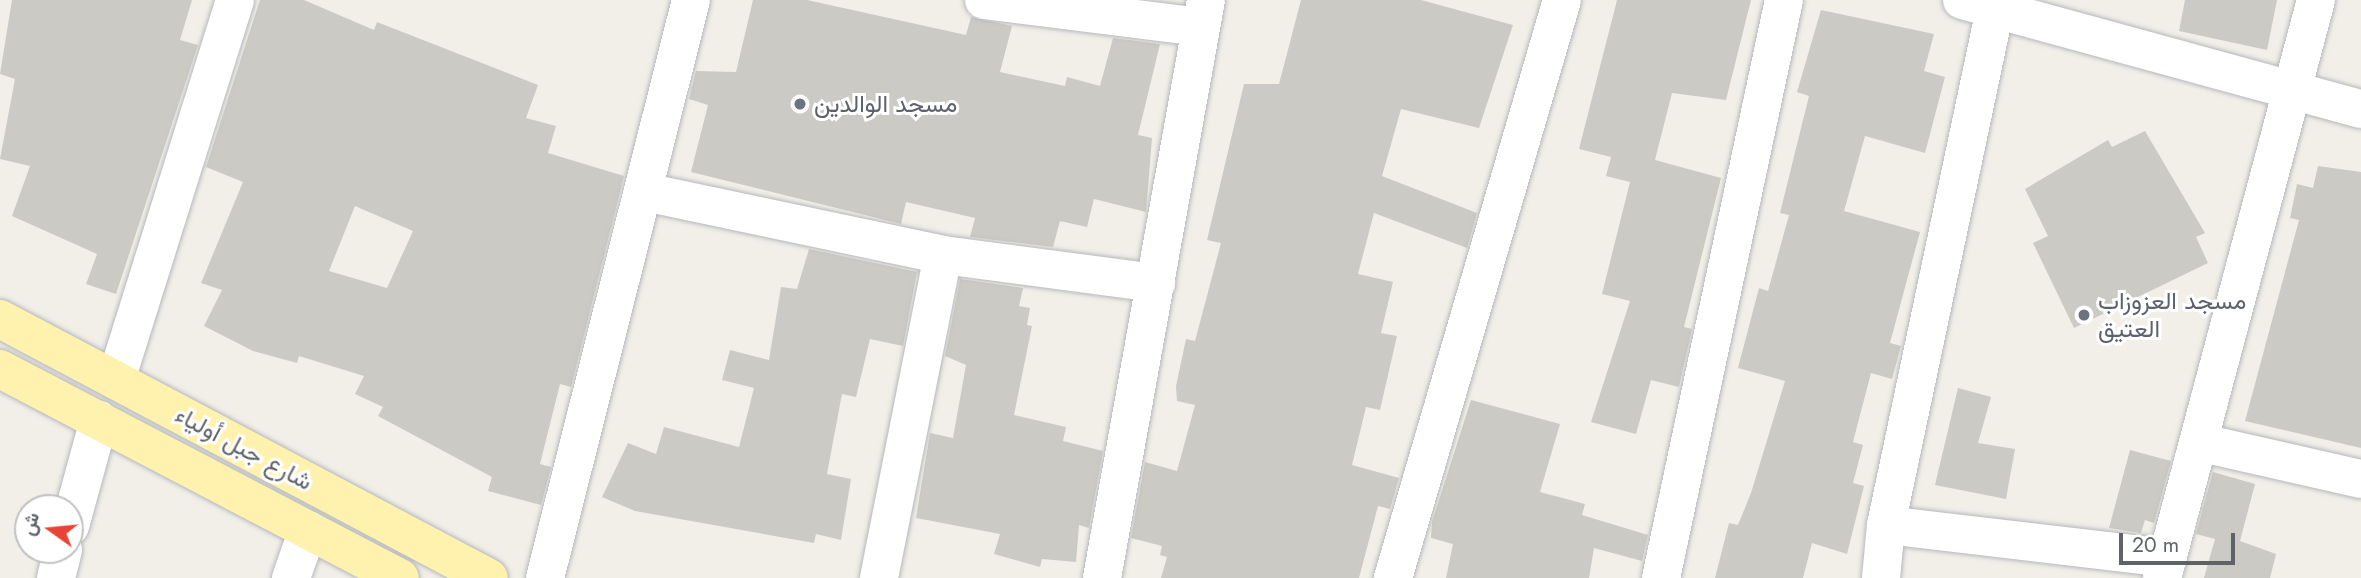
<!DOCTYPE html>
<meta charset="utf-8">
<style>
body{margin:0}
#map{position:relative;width:2361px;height:578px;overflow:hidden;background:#f1efe8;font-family:Jost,Vazirmatn,sans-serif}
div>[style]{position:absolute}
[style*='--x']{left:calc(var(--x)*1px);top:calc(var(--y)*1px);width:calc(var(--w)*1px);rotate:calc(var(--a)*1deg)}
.building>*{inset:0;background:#cccac5}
.roads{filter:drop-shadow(0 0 2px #b5b8bc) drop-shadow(0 0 2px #b5b8bc)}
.minor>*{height:38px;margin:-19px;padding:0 19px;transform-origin:19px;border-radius:19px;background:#fff}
.primary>*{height:38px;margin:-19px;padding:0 19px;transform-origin:19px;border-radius:19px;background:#fff2af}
.dots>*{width:19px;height:19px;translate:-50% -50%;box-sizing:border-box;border:4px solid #fff;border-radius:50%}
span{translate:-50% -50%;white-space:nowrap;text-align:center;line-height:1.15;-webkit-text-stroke:6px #fff;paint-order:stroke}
.worship-label{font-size:24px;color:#5b616d}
.left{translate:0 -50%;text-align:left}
.street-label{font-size:24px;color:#5f6368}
.north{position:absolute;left:14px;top:494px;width:70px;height:70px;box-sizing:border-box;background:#fff;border:2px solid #bfc1c3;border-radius:50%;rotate:285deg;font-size:19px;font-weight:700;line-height:28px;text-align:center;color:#5f6368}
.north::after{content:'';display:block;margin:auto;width:24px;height:32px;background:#ea4335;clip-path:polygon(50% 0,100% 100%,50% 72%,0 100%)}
.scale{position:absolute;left:2119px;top:533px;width:116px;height:32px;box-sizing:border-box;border:4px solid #5f6368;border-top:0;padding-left:9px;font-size:21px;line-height:24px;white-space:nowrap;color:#5f6368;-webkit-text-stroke:5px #fff;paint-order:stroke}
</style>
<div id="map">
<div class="building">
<i style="clip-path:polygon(12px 0,192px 0,180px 40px,198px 45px,116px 294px,86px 284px,97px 254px,12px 216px,30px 166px,0 159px,15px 79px,0 74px)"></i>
<i style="clip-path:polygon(evenodd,260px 0,304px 0,374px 30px,377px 22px,538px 85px,526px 118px,556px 126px,548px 153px,624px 176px,571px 387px,560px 384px,540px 464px,551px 467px,541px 505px,488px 491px,492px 477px,378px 416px,383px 407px,355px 394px,364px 376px,299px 356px,297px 363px,253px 351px,204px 326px,222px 290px,201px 283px,243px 182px,206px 167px,260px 0,355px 206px,413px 231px,387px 288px,329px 271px,355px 206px)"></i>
<i style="clip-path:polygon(753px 0,807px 0,966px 35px,971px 17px,1012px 26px,1000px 72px,1065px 86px,1067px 77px,1100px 86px,1113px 38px,1160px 44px,1138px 135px,1152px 138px,1146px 212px,1094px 199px,1087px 227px,1060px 221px,1053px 247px,970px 237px,975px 218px,906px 202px,901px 224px,691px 172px,708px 105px,689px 99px,696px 71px,736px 72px)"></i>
<i style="clip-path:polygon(1301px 0,1421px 0,1513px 25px,1479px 128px,1401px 109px,1382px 176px,1477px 213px,1467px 248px,1374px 213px,1358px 274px,1393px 282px,1381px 333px,1397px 336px,1380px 410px,1366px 407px,1352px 465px,1399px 478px,1390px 509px,1378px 506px,1359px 578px,1161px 578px,1167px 557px,1160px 555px,1162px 546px,1131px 538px,1145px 462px,1177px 471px,1195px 405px,1177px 401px,1176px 386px,1186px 339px,1195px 341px,1221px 243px,1207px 240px,1244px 84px,1279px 84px)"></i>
<i style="clip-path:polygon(1617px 0,1751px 0,1726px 100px,1672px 93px,1655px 160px,1721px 178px,1684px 327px,1692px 329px,1679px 387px,1651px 380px,1636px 434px,1591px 422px,1630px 301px,1602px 294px,1630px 182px,1606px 176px,1611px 157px,1579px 149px)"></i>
<i style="clip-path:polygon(2185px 0,2277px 0,2267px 50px,2179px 31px)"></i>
<i style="clip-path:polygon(1821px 10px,1934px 34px,1924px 71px,1945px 77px,1925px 153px,1865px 136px,1844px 211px,1920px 232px,1890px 343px,1901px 346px,1892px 379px,1871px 373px,1853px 442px,1863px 445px,1853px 483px,1864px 486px,1847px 554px,1812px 543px,1803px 578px,1715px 578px,1729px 523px,1738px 525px,1751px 493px,1785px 381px,1738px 368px,1759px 288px,1768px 291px,1789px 215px,1780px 213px,1809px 96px,1797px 92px)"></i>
<i style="clip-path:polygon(2145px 131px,2205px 233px,2196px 237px,2208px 263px,2074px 328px,2033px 243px,2048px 236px,2025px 189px,2108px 140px,2112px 147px)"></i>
<i style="clip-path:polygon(2318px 166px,2361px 172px,2361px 448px,2245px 421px,2299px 220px,2290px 218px,2297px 184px,2313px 188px)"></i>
<i style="clip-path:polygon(809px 249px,917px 272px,903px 346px,870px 339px,856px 397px,842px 394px,827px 474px,851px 479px,841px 540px,816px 534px,814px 543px,635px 511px,602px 497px,628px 443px,656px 454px,664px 427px,739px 447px,754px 388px,722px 380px,730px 350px,769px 360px,781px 287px,797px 289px)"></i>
<i style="clip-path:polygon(960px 279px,1023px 288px,1019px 306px,1030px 308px,1027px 325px,1032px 326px,1014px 415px,1066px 427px,1063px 441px,1103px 451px,1089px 528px,1079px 525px,1076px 562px,1042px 559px,1040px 567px,994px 554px,1000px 534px,916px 518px,930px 433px,953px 438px,966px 365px,945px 356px)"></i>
<i style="clip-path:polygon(1958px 388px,1991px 397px,1978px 443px,2015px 449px,2006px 499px,1935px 485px)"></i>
<i style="clip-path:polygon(1471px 400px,1560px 424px,1540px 492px,1585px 504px,1582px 515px,1648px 535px,1642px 561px,1594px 548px,1589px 578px,1446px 578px,1453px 544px,1431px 538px,1432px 522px)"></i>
<i style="clip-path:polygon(2130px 450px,2171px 461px,2154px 523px,2145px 520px,2141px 533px,2109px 528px)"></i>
<i style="clip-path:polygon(2213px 472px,2255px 484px,2240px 541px,2276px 554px,2270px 578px,2204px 578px,2215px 539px,2196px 534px)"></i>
</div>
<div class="roads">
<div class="minor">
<i style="--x:984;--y:0;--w:218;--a:7.1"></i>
<i style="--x:1962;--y:0;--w:414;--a:15.3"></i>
<i style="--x:645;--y:192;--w:305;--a:11.9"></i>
<i style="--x:943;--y:255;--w:215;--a:7.5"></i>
<i style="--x:116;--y:380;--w:398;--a:-72.6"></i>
<i style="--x:2202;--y:443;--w:163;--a:12.8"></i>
<i style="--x:1886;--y:525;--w:284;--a:6.7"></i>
<i style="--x:70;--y:526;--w:110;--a:-74.7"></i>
<i style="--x:56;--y:578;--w:29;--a:-76"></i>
<i style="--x:291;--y:578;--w:51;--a:-70.5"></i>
<i style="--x:545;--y:578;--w:596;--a:-75.82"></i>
<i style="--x:879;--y:578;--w:329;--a:-78.8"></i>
<i style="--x:1102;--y:578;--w:587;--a:-79.8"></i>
<i style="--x:1393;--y:578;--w:602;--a:-73.7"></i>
<i style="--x:1661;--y:578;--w:591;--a:-77.99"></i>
<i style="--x:1881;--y:578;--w:53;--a:-84.6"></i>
<i style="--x:1886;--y:525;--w:527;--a:-78.07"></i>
<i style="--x:2162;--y:578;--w:598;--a:-75.08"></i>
</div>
<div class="primary">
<i style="--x:0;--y:319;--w:553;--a:27.91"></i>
<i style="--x:0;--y:369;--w:451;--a:27.6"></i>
</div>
</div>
<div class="dots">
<i style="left:800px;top:104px;background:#6b7280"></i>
<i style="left:2084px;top:315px;background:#6b7280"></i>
</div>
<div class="worship-label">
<span class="left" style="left:814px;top:104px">مسجد الوالدين</span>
<span class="left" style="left:2098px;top:315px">مسجد العزوزاب<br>العتيق</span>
</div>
<div class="street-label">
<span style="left:244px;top:448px;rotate:28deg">شارع جبل أولياء</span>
</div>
<div class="north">ش</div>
<div class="scale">20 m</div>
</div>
